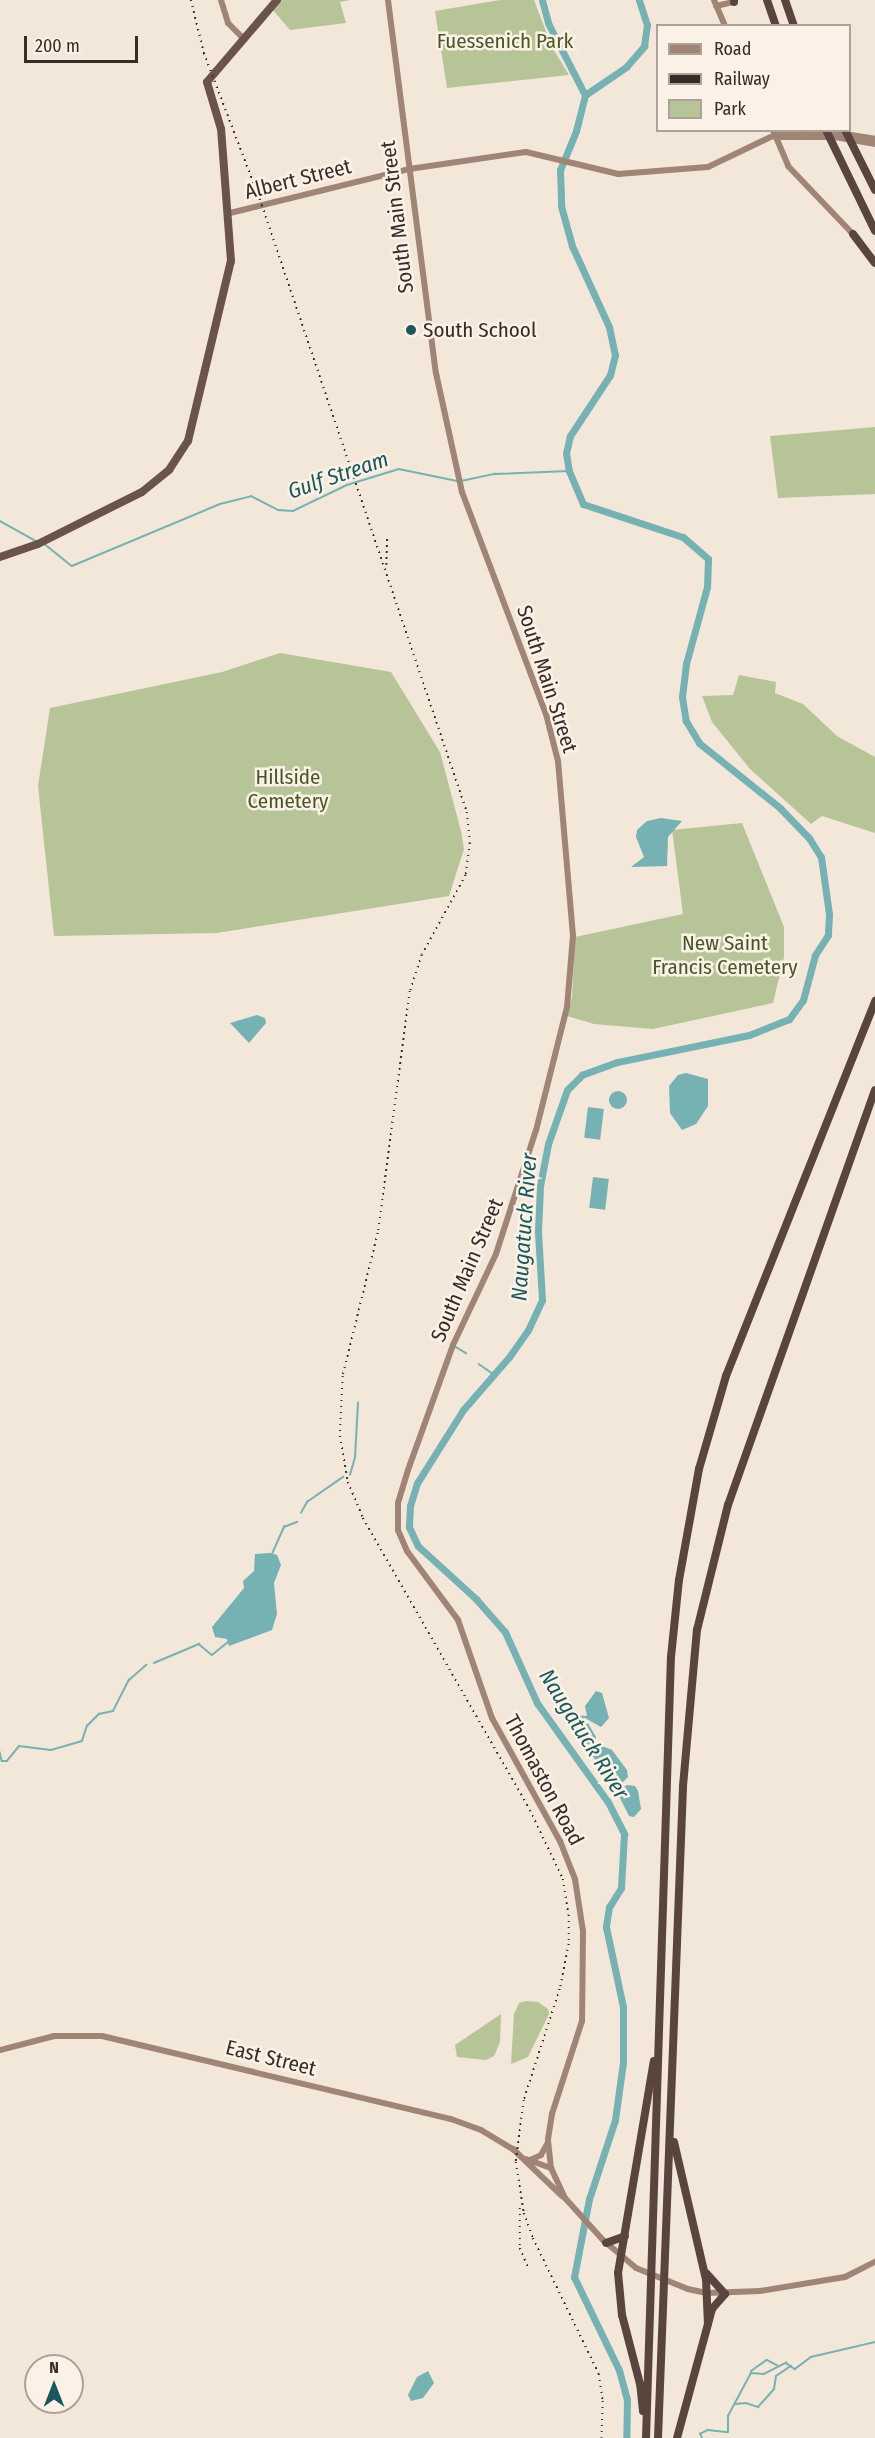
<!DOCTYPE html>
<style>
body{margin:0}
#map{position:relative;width:875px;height:2438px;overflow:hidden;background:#f3e7da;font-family:"Fira Sans Condensed",sans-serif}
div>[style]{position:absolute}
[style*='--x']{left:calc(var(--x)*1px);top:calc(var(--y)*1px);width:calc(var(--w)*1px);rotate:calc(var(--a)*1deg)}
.green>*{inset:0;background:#b6c498}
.water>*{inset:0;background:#76b1b3;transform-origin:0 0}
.round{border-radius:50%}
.stream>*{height:1.5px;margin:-0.75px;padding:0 0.75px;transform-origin:0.75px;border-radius:0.75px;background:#76b1b3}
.river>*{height:7px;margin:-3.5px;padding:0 3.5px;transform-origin:3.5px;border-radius:3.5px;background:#76b1b3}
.secondary>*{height:6px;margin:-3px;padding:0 3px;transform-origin:3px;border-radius:3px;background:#a08476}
.trunk>*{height:8px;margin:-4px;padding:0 4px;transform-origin:4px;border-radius:4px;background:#6a544a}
.motorway>*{height:8px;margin:-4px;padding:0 4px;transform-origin:4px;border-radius:4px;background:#59453d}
.rail>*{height:1.5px;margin-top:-0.75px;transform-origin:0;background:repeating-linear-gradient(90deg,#372c27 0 1.5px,transparent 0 6px)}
.dots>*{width:16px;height:16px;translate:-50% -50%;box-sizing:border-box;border:3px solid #fbf1e6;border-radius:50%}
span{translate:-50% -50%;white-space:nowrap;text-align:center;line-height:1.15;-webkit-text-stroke:5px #fbf1e6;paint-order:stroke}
.park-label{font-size:21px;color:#475828}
.street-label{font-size:21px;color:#372c27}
.poi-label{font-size:21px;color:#372c27}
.left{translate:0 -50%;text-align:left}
.water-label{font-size:22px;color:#19595c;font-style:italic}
.legend{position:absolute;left:656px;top:24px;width:195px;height:108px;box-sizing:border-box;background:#fbf1e6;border:2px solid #ada29a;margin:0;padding:8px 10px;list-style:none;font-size:18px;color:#372c27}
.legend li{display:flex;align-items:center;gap:12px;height:30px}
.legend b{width:30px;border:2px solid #ada29a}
.north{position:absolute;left:24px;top:2354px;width:60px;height:60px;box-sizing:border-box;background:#fbf1e6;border:2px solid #ada29a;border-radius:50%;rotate:0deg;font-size:16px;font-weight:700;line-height:24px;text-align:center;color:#372c27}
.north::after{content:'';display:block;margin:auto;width:21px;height:27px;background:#19595c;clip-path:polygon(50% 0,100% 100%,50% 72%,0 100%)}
.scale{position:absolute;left:24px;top:36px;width:114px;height:27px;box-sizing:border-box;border:3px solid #372c27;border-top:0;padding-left:8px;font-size:18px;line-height:21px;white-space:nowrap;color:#372c27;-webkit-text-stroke:4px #fbf1e6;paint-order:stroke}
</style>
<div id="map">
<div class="green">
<i style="clip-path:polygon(282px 0,350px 0,340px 2px,346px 23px,290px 30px,273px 10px)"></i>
<i style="clip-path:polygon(500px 0,534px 0,552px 47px,569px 75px,447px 88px,435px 11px)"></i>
<i style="clip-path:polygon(875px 427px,875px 494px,778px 498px,770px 436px)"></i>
<i style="clip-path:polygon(280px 653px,391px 672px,440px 752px,461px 831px,464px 849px,449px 896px,217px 933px,54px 936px,38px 786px,50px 708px,222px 672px)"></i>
<i style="clip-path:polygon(739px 675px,776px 682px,775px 693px,803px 704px,837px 736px,875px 757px,875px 833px,822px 816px,811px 824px,750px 769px,712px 722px,702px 696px,733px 695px)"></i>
<i style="clip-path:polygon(742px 823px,784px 927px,784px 957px,773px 1003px,653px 1029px,594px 1024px,567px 1016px,572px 997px,575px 937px,683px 914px,672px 830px)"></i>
<i style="clip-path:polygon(526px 2001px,538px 2002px,548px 2009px,549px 2014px,528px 2057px,511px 2064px,514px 2014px,519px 2003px)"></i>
<i style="clip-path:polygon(501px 2014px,500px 2042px,494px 2056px,486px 2060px,457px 2057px,455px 2045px)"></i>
</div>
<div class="water">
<i style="clip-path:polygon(661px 818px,682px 821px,668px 837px,667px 866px,631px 867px,644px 857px,636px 837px,637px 830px,647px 821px)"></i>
<i style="clip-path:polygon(257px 1015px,265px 1018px,266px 1023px,249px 1043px,230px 1023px)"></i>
<i style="clip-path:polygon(686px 1073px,708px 1079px,708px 1106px,696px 1124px,682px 1130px,670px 1113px,669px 1086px,678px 1075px)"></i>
<i class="round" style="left:609px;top:1091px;width:18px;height:18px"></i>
<i style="left:588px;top:1107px;width:16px;height:31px;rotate:7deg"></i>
<i style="left:593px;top:1177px;width:16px;height:31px;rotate:7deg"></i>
<i style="clip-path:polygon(270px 1553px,277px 1555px,281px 1565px,274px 1583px,277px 1614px,272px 1630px,229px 1646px,227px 1639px,215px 1637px,212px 1627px,244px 1588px,243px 1581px,254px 1571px,255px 1554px)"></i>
<i style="clip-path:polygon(596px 1691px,602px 1693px,609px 1718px,601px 1727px,585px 1718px,596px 1737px,595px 1742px,586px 1746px,576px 1733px,572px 1715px,587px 1716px,585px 1706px)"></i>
<i style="clip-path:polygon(600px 1745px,612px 1750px,627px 1770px,628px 1777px,623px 1782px,611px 1780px,591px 1754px,592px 1749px)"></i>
<i style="clip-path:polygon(627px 1785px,635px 1786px,638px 1791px,641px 1809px,634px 1817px,629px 1816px,617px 1792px)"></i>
<i style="clip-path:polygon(428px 2371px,434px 2383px,423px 2398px,411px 2401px,408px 2395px,417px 2377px)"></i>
</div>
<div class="stream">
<i style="--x:461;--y:481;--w:35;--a:-12"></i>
<i style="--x:495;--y:474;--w:74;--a:-2.3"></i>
<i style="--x:0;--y:521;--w:41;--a:29.1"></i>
<i style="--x:46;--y:545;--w:33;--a:39"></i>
<i style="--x:72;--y:566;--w:160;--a:-22.7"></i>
<i style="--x:220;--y:504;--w:32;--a:-14"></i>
<i style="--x:251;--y:496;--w:30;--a:27"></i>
<i style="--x:278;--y:510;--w:15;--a:4"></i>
<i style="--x:293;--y:511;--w:60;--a:-25.7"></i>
<i style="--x:347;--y:485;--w:54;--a:-17.1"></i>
<i style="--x:399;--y:469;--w:59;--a:11.7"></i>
<i style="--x:456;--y:1347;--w:12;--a:31"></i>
<i style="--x:479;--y:1364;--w:19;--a:35"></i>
<i style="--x:350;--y:1475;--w:18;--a:-74"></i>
<i style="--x:355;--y:1458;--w:55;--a:-86.9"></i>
<i style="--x:301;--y:1513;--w:13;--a:-61"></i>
<i style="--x:307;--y:1502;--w:44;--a:-34.8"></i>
<i style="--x:272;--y:1554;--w:30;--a:-66"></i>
<i style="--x:284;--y:1527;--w:14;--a:-21"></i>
<i style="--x:154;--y:1663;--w:49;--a:-22.9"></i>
<i style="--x:199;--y:1644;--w:17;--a:40"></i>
<i style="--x:212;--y:1655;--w:21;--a:-39"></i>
<i style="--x:0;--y:1752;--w:9;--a:77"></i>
<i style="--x:2;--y:1761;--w:5;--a:0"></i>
<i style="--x:7;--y:1761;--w:19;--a:-51"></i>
<i style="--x:19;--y:1746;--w:32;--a:7"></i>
<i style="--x:51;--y:1750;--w:32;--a:-16"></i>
<i style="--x:82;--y:1741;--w:16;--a:-72"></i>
<i style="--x:87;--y:1726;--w:17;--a:-45"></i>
<i style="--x:99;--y:1714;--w:14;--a:-12"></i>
<i style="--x:113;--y:1711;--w:35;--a:-63"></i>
<i style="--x:129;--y:1680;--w:23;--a:-41"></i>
<i style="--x:751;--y:2371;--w:19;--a:-35"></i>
<i style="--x:767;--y:2360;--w:11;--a:27"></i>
<i style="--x:735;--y:2404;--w:11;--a:-5"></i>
<i style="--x:746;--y:2403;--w:13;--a:18"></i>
<i style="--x:758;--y:2407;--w:24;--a:-48"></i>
<i style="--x:774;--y:2389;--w:13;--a:-81"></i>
<i style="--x:776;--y:2376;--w:18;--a:-34"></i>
<i style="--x:702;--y:2438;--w:4;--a:-117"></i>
<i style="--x:700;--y:2434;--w:9;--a:-27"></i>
<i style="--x:708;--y:2430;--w:20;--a:6"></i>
<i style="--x:728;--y:2432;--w:16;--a:-90"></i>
<i style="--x:728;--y:2416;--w:49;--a:-61.9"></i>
<i style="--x:751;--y:2373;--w:13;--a:4"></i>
<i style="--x:764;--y:2374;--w:25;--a:-27"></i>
<i style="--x:786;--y:2363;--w:11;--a:34"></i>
<i style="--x:795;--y:2369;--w:20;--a:-37"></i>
<i style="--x:811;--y:2357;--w:66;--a:-13.2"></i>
</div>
<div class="river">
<i style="--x:542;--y:0;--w:24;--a:75"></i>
<i style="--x:548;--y:23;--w:81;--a:62.8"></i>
<i style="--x:585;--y:95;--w:37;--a:104"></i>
<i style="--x:576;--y:131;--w:42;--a:112.3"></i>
<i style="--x:560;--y:170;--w:36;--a:88"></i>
<i style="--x:561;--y:206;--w:41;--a:74.6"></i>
<i style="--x:572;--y:246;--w:89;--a:65.4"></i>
<i style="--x:609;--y:327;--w:29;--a:78"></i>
<i style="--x:615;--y:355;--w:21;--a:104"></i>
<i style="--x:610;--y:375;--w:73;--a:123.3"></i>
<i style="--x:570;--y:436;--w:17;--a:103"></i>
<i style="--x:566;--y:453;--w:18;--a:81"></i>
<i style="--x:569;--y:471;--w:36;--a:67"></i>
<i style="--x:583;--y:504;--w:105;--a:18.3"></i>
<i style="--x:683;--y:537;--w:33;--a:41"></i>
<i style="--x:708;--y:559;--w:28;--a:92"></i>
<i style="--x:707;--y:587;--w:80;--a:105.3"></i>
<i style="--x:686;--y:664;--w:33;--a:97"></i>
<i style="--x:682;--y:697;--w:24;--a:81"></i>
<i style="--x:686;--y:721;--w:26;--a:59"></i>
<i style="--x:699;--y:743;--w:104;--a:38.7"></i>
<i style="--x:780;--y:808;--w:42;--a:46"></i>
<i style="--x:809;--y:838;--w:22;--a:58"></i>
<i style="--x:821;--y:857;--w:58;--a:82"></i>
<i style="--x:829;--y:914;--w:21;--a:93"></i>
<i style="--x:828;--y:935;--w:24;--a:123"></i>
<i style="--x:815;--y:955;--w:47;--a:104.9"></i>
<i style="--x:803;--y:1000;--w:24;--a:126"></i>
<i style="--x:789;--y:1019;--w:43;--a:158.2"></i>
<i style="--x:749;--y:1035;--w:135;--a:168.4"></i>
<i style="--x:617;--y:1062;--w:37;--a:160"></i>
<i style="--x:582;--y:1075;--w:21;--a:135"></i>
<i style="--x:567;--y:1090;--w:57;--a:109.4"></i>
<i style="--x:548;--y:1144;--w:43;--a:100.8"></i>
<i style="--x:540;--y:1186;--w:46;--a:92.5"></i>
<i style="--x:538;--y:1232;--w:68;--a:86.6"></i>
<i style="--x:542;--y:1300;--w:33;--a:115"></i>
<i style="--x:528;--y:1330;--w:33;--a:125"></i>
<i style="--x:509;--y:1357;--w:70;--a:131"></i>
<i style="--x:463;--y:1410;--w:86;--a:122.2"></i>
<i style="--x:417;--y:1483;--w:24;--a:107"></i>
<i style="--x:410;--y:1506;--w:21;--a:93"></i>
<i style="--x:409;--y:1527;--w:21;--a:65"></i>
<i style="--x:418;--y:1546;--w:79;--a:42.4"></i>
<i style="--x:476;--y:1599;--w:44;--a:48.7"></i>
<i style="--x:505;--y:1632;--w:78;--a:65.7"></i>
<i style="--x:537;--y:1703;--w:122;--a:54.4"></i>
<i style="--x:608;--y:1802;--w:36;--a:63"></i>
<i style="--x:624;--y:1834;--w:54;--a:93.2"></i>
<i style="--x:621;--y:1888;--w:22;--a:122"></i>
<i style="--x:609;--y:1907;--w:20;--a:99"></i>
<i style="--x:606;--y:1927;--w:82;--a:78"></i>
<i style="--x:623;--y:2007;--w:55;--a:90"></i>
<i style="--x:623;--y:2062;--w:59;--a:97.9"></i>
<i style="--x:615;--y:2120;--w:83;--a:108.2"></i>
<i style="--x:589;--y:2199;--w:79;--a:100.9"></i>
<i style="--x:574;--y:2277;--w:103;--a:64.2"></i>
<i style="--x:619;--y:2370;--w:30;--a:75"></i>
<i style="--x:627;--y:2399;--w:39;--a:91"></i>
<i style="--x:585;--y:95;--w:50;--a:-34.3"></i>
<i style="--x:626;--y:67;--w:28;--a:-49"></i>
<i style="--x:644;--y:46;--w:21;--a:-82"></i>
<i style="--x:647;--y:25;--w:26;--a:-108"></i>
</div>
<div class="secondary">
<i style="--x:221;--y:0;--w:24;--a:73"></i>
<i style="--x:228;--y:23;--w:23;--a:45"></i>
<i style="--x:388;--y:0;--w:376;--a:82.7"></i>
<i style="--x:436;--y:373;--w:122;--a:77.7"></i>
<i style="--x:462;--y:492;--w:237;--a:69.3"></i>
<i style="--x:546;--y:714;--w:49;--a:75.7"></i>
<i style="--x:558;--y:761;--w:176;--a:85.1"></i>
<i style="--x:573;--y:936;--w:71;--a:94.8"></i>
<i style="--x:567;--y:1007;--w:127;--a:104.1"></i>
<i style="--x:536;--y:1130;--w:130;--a:107.9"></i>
<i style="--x:496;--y:1254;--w:101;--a:115.3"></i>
<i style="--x:453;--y:1345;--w:133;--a:109.8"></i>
<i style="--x:408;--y:1470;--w:34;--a:107"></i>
<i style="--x:398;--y:1503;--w:27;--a:90"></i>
<i style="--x:398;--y:1530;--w:23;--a:67"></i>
<i style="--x:407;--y:1551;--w:86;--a:53.5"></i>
<i style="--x:458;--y:1620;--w:104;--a:70.9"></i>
<i style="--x:492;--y:1718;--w:141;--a:61.1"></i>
<i style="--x:560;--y:1841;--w:41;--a:68.5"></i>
<i style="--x:575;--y:1879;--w:53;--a:81.3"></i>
<i style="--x:583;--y:1931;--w:90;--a:90.6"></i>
<i style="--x:582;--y:2021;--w:98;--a:107.9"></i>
<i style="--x:552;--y:2114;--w:26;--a:99"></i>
<i style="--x:548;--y:2140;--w:28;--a:84"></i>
<i style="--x:551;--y:2168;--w:33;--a:65"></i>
<i style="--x:565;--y:2198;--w:57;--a:47.9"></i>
<i style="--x:603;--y:2240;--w:43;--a:40.3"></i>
<i style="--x:636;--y:2268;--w:56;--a:22"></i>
<i style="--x:688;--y:2289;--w:19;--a:12"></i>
<i style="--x:707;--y:2293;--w:53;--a:-2.2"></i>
<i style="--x:760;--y:2291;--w:86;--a:-9.4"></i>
<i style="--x:845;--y:2277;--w:34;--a:-27"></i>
<i style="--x:714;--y:0;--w:28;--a:67"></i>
<i style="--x:716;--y:6;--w:18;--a:-13"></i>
<i style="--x:773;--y:130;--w:39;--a:67"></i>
<i style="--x:788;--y:166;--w:94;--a:46.3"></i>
<i style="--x:775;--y:137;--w:60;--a:0"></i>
<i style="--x:835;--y:137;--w:41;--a:9.9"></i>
<i style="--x:230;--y:213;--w:184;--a:-13.8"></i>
<i style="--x:409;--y:169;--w:118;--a:-8.3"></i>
<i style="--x:526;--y:152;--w:95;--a:13.4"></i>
<i style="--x:618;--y:174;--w:90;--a:-4.4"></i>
<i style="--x:708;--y:167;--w:81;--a:-25.6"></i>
<i style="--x:781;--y:132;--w:58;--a:1"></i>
<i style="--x:839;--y:133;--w:36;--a:9"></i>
<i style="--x:0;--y:2050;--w:56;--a:-14.5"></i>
<i style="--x:54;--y:2036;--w:48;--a:0"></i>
<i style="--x:102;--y:2036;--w:359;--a:13.4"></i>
<i style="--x:451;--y:2119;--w:32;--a:20"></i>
<i style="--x:481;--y:2130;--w:37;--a:31"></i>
<i style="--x:513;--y:2149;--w:68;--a:43.8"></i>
<i style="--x:526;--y:2159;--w:27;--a:20"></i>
<i style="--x:530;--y:2160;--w:12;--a:-24"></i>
<i style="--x:541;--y:2155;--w:13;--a:-61"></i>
</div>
<div class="trunk">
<i style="--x:0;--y:557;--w:40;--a:-18.9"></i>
<i style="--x:38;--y:544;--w:116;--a:-26.6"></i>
<i style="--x:142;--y:492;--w:35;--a:-39"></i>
<i style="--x:169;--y:470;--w:35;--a:-57"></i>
<i style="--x:188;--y:441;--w:185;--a:-76.6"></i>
<i style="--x:231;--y:261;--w:132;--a:-94.3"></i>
<i style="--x:221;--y:129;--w:49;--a:-106.6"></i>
<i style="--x:207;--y:82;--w:108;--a:-49.5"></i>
</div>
<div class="motorway">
<i style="--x:767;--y:0;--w:28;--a:71"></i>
<i style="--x:785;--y:0;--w:28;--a:71"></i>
<i style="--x:734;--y:2;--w:2;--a:-90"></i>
<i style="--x:826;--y:130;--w:112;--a:64.1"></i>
<i style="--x:845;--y:130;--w:67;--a:63.4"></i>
<i style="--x:853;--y:234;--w:36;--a:53"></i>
<i style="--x:674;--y:2142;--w:141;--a:76.9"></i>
<i style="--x:706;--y:2279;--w:45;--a:87.5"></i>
<i style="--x:606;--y:2243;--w:20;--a:-20"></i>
<i style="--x:643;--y:2411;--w:27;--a:-96"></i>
<i style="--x:640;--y:2384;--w:71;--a:-104.6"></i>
<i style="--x:622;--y:2315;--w:42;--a:-95.4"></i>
<i style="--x:618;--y:2273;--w:215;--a:-80.4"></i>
<i style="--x:646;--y:2438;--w:781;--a:-88.17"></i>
<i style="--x:671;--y:1657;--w:77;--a:-84.1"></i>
<i style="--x:679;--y:1580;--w:113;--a:-79.8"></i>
<i style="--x:699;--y:1469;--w:97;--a:-73.8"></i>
<i style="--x:726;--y:1376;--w:404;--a:-68.3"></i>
<i style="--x:658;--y:2438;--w:652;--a:-87.8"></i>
<i style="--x:683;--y:1786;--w:157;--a:-84.9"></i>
<i style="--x:697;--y:1630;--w:129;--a:-76.1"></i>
<i style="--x:728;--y:1505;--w:440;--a:-70.5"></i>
<i style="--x:677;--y:2438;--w:134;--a:-74.8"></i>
<i style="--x:712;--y:2309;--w:20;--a:-49"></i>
<i style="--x:725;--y:2294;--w:28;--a:-132"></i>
</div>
<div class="rail">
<i style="--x:191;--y:0;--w:55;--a:76.2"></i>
<i style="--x:204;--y:53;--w:163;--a:69.1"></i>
<i style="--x:262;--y:205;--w:641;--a:71.34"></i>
<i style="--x:467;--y:812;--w:31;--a:84"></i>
<i style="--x:470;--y:843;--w:32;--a:97"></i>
<i style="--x:466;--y:875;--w:91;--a:118.8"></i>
<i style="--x:422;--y:955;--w:38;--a:108"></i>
<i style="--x:410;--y:991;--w:244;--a:97.5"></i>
<i style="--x:378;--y:1233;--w:147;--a:103.8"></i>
<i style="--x:343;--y:1376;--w:60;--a:92.9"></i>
<i style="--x:340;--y:1436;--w:47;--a:80.1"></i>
<i style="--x:348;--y:1482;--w:39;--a:67"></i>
<i style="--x:363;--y:1518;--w:336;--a:60.2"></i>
<i style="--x:530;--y:1810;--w:76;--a:64.4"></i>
<i style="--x:563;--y:1879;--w:36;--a:81"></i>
<i style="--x:569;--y:1915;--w:29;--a:90"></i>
<i style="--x:569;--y:1944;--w:46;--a:101.3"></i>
<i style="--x:560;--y:1989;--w:117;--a:108"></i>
<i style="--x:524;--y:2100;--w:63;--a:97.4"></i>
<i style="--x:516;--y:2162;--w:52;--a:81.1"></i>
<i style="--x:524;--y:2213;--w:27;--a:70"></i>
<i style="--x:533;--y:2238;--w:151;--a:64.1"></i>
<i style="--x:599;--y:2374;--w:27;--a:82"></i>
<i style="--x:603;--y:2401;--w:37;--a:92"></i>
<i style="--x:386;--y:565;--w:27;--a:-88"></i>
<i style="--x:520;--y:2208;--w:40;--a:90"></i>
<i style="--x:520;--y:2248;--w:23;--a:67"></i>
</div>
<div class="dots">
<i style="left:411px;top:330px;background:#19595c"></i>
</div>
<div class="park-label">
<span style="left:505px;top:41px">Fuessenich Park</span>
<span style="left:288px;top:789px">Hillside<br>Cemetery</span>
<span style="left:725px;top:955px">New Saint<br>Francis Cemetery</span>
</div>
<div class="street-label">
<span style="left:298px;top:179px;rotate:-14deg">Albert Street</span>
<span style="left:397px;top:217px;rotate:-97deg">South Main Street</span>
<span style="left:547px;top:679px;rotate:72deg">South Main Street</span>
<span style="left:467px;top:1270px;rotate:-67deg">South Main Street</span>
<span style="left:544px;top:1780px;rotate:62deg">Thomaston Road</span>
<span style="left:271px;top:2058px;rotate:14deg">East Street</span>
</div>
<div class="poi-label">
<span class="left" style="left:423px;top:330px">South School</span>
</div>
<div class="water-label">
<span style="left:338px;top:475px;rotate:-19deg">Gulf Stream</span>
<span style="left:524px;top:1227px;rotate:-86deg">Naugatuck River</span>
<span style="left:584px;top:1734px;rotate:58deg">Naugatuck River</span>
</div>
<ul class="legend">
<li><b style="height:8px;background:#a08476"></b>Road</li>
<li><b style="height:8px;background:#372c27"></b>Railway</li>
<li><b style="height:16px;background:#b6c498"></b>Park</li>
</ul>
<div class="north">N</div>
<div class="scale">200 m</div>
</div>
